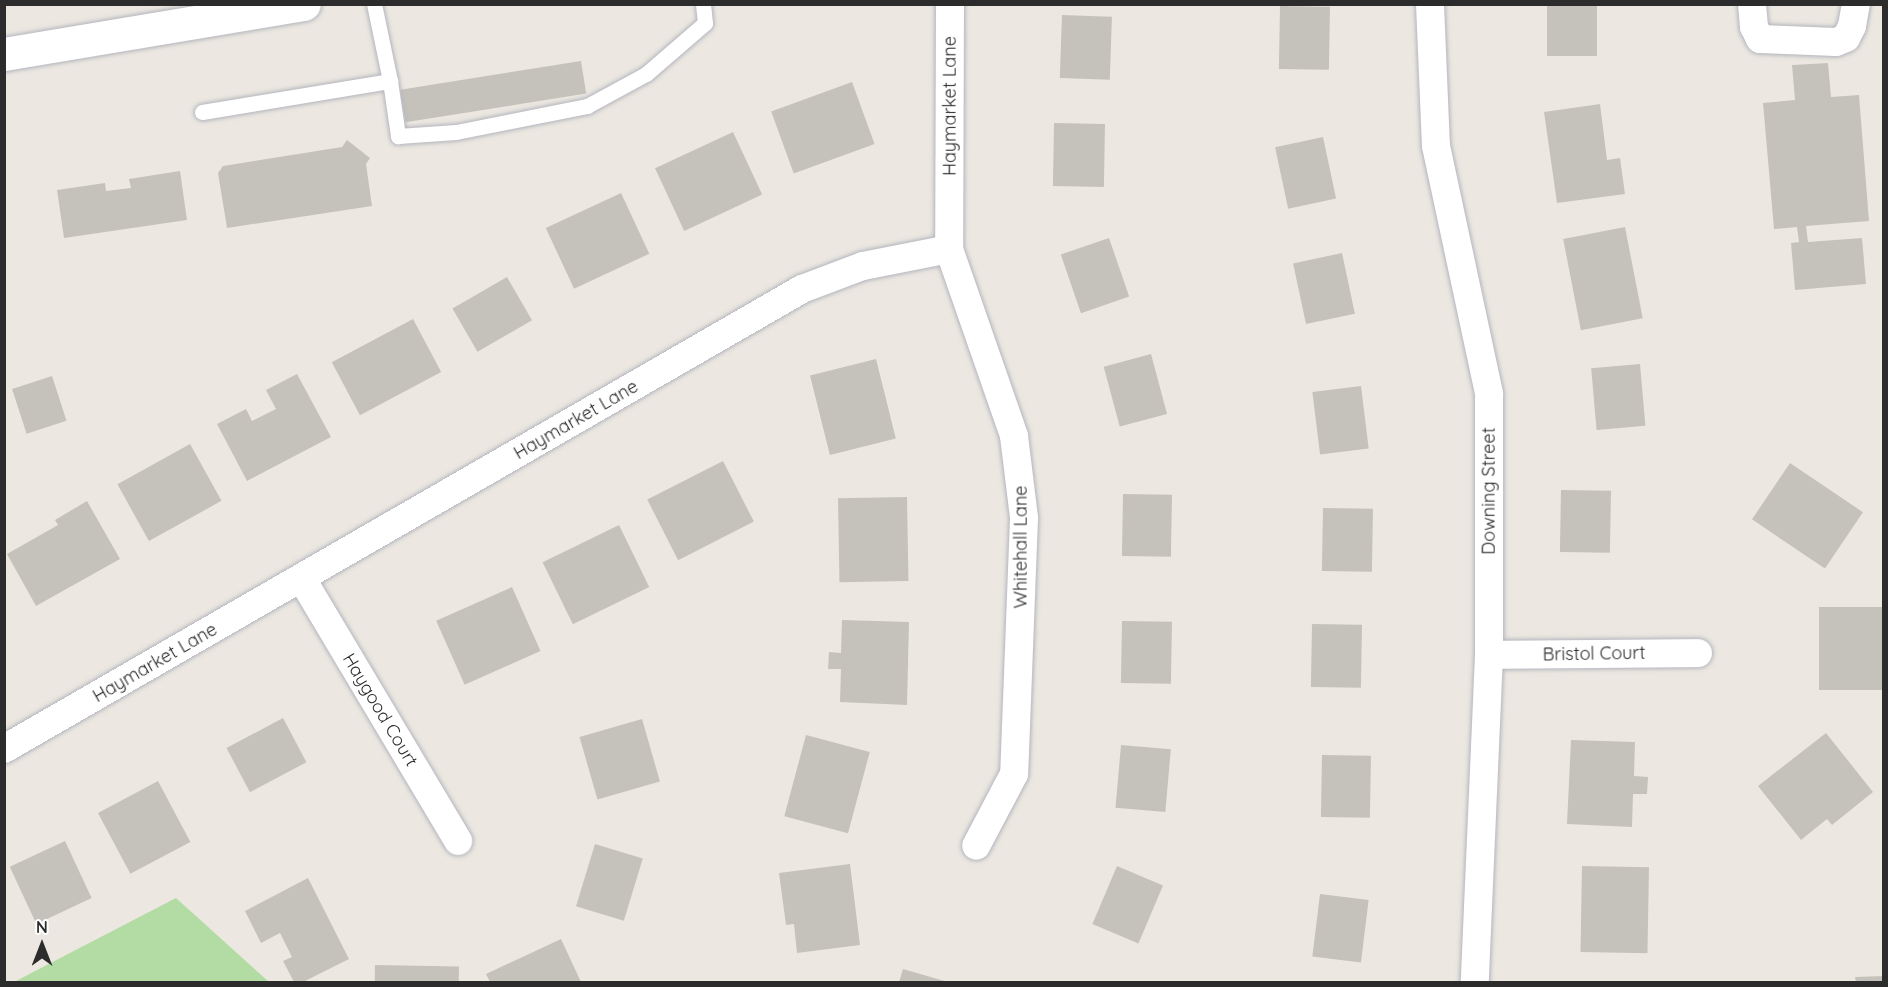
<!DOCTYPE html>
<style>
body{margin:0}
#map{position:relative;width:1888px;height:987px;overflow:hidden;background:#ece8e1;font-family:Quicksand,sans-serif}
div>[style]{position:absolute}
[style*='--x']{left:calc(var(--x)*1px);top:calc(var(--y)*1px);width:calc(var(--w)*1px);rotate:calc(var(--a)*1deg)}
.green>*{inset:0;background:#b3dba4}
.building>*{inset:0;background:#c5c2bc;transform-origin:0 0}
.roads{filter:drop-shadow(0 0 2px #b4b5be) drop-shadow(0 0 2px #b4b5be)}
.lane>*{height:15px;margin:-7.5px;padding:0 7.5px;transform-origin:7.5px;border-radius:7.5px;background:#fff}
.street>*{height:28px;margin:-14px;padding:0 14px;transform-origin:14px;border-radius:14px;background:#fff}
.secondary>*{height:33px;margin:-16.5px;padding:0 16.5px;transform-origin:16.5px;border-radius:16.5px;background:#fff}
span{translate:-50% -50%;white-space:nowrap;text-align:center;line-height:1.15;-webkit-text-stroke:4.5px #fff;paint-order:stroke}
.street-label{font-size:18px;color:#2c2c2c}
.frame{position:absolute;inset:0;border:6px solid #2c2c2c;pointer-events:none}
.north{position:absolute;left:12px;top:915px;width:60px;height:60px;-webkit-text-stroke:4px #fff;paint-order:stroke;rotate:0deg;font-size:16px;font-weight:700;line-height:24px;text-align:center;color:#2c2c2c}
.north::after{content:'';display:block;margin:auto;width:21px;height:27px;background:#2c2c2c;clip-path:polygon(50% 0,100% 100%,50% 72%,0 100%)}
</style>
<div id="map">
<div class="green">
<i style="clip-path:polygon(176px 898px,269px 982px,14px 982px)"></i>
</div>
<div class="building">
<i style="left:1547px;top:4px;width:50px;height:52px"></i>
<i style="left:1280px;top:6px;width:50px;height:63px;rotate:1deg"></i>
<i style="left:1062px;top:15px;width:50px;height:63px;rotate:2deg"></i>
<i style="left:581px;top:61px;width:33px;height:183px;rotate:81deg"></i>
<i style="clip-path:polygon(1828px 63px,1831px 97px,1859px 95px,1869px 221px,1806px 226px,1808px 242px,1862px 238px,1866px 284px,1795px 290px,1791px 243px,1799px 242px,1797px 227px,1774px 229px,1763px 103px,1795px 100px,1792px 65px)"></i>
<i style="left:852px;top:82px;width:66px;height:86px;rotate:70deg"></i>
<i style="clip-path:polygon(1600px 104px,1607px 160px,1620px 158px,1625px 194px,1557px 203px,1544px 112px)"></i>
<i style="left:1054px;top:123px;width:51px;height:63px;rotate:1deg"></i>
<i style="left:733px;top:132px;width:69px;height:86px;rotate:65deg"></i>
<i style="left:1323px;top:137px;width:63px;height:49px;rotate:78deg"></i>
<i style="clip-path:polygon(347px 140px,370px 158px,366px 164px,372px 206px,227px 228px,218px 173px,223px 166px,342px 147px)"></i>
<i style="clip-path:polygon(180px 171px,187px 220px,64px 238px,57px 190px,105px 183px,106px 191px,131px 188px,129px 179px)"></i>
<i style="left:621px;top:193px;width:67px;height:83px;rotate:65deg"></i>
<i style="left:1625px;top:227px;width:93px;height:63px;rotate:79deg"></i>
<i style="left:1109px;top:238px;width:62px;height:51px;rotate:71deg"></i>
<i style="left:1342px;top:253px;width:62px;height:50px;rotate:78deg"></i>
<i style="left:507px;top:277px;width:50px;height:63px;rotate:60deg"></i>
<i style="left:413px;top:319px;width:60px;height:92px;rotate:62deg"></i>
<i style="left:1151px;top:354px;width:62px;height:49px;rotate:75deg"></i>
<i style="left:876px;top:359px;width:82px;height:68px;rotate:76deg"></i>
<i style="left:1640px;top:364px;width:62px;height:49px;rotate:85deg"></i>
<i style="clip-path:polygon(297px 374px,331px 437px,247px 481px,217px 424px,246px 409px,252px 421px,276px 409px,266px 390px)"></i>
<i style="left:52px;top:376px;width:47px;height:42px;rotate:72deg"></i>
<i style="left:1361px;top:386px;width:63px;height:49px;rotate:83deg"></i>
<i style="left:190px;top:444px;width:65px;height:83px;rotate:61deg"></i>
<i style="left:723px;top:461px;width:68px;height:85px;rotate:63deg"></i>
<i style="left:1790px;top:463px;width:88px;height:68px;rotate:34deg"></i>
<i style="left:1561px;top:490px;width:50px;height:62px;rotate:1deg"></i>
<i style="left:1123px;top:494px;width:49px;height:62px;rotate:1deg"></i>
<i style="left:907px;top:497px;width:84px;height:69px;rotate:89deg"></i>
<i style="clip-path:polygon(87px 501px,120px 559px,36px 606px,7px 554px,58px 525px,55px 520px)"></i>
<i style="left:1323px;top:508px;width:50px;height:63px;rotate:1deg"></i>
<i style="left:619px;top:525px;width:69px;height:85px;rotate:64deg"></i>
<i style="left:512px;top:587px;width:70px;height:83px;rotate:66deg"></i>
<i style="left:1884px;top:607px;width:83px;height:65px;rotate:90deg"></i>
<i style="clip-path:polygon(842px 620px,909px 622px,907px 705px,840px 702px,841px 669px,828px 669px,829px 652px,841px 653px)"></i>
<i style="left:1122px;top:621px;width:50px;height:62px;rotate:1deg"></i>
<i style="left:1312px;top:624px;width:50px;height:63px;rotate:1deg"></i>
<i style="left:283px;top:718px;width:50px;height:64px;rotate:62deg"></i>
<i style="left:642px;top:719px;width:65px;height:65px;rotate:74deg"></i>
<i style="clip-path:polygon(1826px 733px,1873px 792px,1832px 825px,1827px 819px,1801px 840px,1758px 786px)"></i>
<i style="left:806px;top:735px;width:66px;height:84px;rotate:15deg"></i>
<i style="clip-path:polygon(1571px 740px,1635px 742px,1634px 776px,1648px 777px,1647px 794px,1633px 794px,1632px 827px,1567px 824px)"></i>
<i style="left:1121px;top:745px;width:50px;height:63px;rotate:5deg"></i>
<i style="left:1322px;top:755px;width:49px;height:62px;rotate:1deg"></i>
<i style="left:158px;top:781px;width:69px;height:68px;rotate:62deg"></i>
<i style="left:65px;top:841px;width:63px;height:61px;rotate:65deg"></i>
<i style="left:595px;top:844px;width:50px;height:65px;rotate:17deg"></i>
<i style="clip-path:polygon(850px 864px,860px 945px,797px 953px,794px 924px,786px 925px,779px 873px)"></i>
<i style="left:1117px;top:866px;width:50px;height:63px;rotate:23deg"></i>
<i style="left:1582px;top:866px;width:67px;height:86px;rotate:1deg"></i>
<i style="clip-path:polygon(308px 878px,349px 959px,303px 982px,294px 982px,283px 961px,292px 957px,280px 933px,261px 943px,245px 911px)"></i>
<i style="left:1320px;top:894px;width:49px;height:63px;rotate:7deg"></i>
<i style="clip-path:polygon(561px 939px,581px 982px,490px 982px,486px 974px)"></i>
<i style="left:375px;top:965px;width:84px;height:17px;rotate:1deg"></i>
<i style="clip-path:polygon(903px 969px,948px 982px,899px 982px)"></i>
<i style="clip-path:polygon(1884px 976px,1884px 982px,1856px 982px,1855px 977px)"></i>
</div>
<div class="roads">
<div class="lane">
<i style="--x:390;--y:81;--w:56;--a:81.7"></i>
<i style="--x:398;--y:136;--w:58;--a:-3.9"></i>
<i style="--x:456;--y:132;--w:134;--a:-11.2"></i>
<i style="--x:587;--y:106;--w:67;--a:-28.5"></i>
<i style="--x:646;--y:74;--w:78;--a:-40.8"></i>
<i style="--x:705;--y:23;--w:19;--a:-96"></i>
<i style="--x:202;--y:112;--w:191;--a:-9.4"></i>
<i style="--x:390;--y:81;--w:79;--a:-101.7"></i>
</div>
<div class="street">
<i style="--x:950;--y:4;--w:245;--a:90.2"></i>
<i style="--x:949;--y:249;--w:198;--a:70.8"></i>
<i style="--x:1014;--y:436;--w:83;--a:83"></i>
<i style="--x:1024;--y:518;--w:256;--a:92.2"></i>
<i style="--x:1014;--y:774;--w:81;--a:117.8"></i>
<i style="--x:1430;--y:4;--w:142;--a:87.6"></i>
<i style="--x:1436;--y:146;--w:254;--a:77.9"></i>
<i style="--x:1489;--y:394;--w:261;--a:90"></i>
<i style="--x:1489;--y:655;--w:327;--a:92.5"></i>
<i style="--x:1752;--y:4;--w:23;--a:85"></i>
<i style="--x:1754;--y:27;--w:13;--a:63"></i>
<i style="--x:1760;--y:39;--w:76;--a:2.3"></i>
<i style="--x:1836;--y:42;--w:11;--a:-22"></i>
<i style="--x:1846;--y:38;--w:13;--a:-63"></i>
<i style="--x:1852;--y:26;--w:22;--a:-80"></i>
<i style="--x:302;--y:579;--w:305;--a:59.2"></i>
<i style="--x:1489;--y:655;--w:209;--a:-0.5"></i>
<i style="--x:4;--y:749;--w:921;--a:-29.96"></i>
<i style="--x:802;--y:289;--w:65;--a:-20.7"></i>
<i style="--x:863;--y:266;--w:88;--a:-11.2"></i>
</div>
<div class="secondary">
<i style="--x:4;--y:54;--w:304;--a:-9.5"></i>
</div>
</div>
<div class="street-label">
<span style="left:950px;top:106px;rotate:-90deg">Haymarket Lane</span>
<span style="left:576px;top:420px;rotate:-30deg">Haymarket Lane</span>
<span style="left:1489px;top:491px;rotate:-90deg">Downing Street</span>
<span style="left:1021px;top:547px;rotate:-90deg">Whitehall Lane</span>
<span style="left:1594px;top:654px;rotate:-1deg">Bristol Court</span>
<span style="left:155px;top:663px;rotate:-30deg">Haymarket Lane</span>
<span style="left:380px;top:710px;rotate:59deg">Haygood Court</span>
</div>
<div class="frame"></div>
<div class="north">N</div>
</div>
